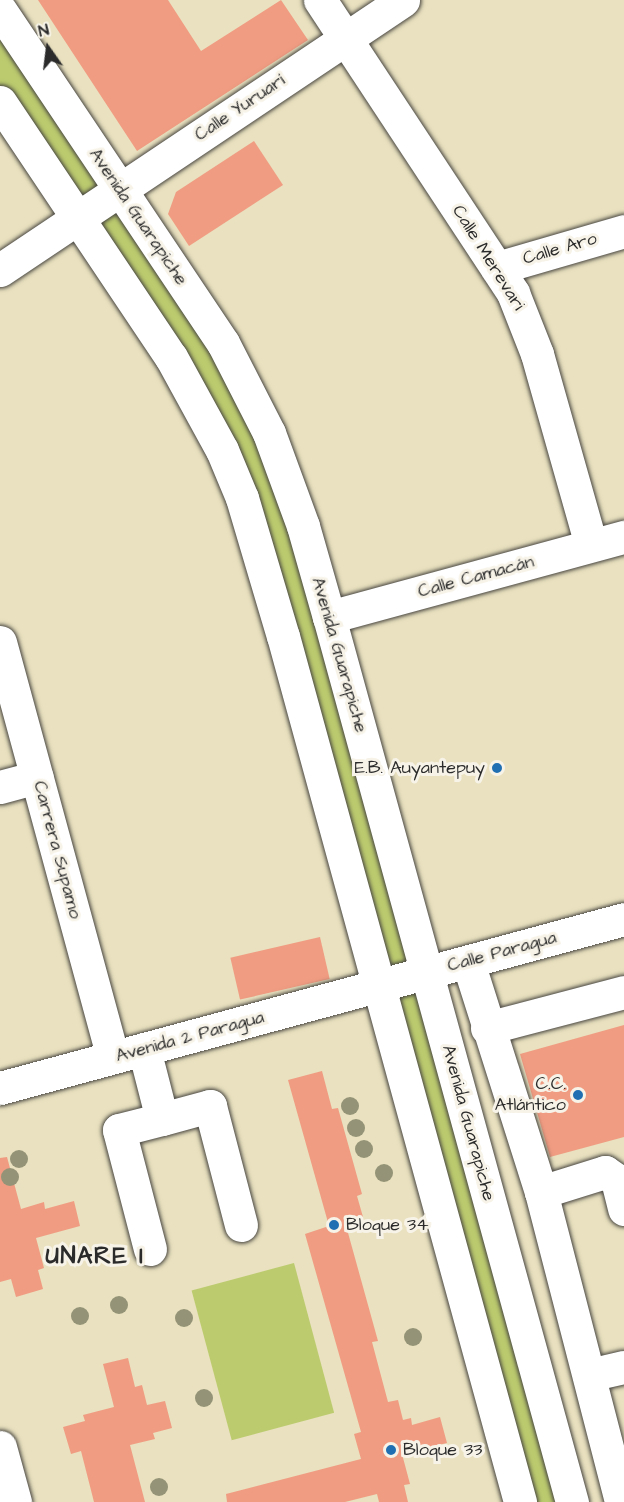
<!DOCTYPE html>
<meta charset="utf-8">
<style>
body{margin:0}
#map{position:relative;width:624px;height:1502px;overflow:hidden;background:#e9e1bf;font-family:"Architects Daughter",sans-serif}
div>[style]{position:absolute}
[style*='--x']{left:calc(var(--x)*1px);top:calc(var(--y)*1px);width:calc(var(--w)*1px);rotate:calc(var(--a)*1deg)}
.green>*{inset:0;background:#bccb6e;transform-origin:0 0}
.building>*{inset:0;background:#f09c82;transform-origin:0 0}
.roads{filter:drop-shadow(0 0 2px #484641) drop-shadow(0 0 2px #484641)}
.minor>*{height:33px;margin:-16.5px;padding:0 16.5px;transform-origin:16.5px;border-radius:16.5px;background:#fff}
.trees>*{width:18px;height:18px;margin:-9px;border-radius:50%;background:#949377}
.dots>*{width:16px;height:16px;translate:-50% -50%;box-sizing:border-box;border:3px solid #f7f3e8;border-radius:50%}
span{translate:-50% -50%;white-space:nowrap;text-align:center;line-height:1.15;-webkit-text-stroke:6px #f7f3e8;paint-order:stroke}
.street-label{font-size:18px;color:#2b2b2b}
.poi-label{font-size:18px;color:#2b2b2b}
.right{translate:-100% -50%;text-align:right}
.left{translate:0 -50%;text-align:left}
.district-label{font-size:24px;color:#2b2b2b;font-weight:700;letter-spacing:1.5px}
.north{position:absolute;left:18px;top:18px;width:60px;height:60px;-webkit-text-stroke:4px #f7f3e8;paint-order:stroke;rotate:346deg;font-size:16px;font-weight:700;line-height:24px;text-align:center;color:#2b2b2b}
.north::after{content:'';display:block;margin:auto;width:21px;height:27px;background:#2b2b2b;clip-path:polygon(50% 0,100% 100%,50% 72%,0 100%)}
</style>
<div id="map">
<div class="green">
<i style="clip-path:polygon(0 10px,248px 390px,572px 1502px,520px 1502px,242px 498px,0 102px)"></i>
<i style="left:294px;top:1263px;width:155px;height:106px;rotate:75deg"></i>
</div>
<div class="building">
<i style="clip-path:polygon(38px 0,168px 0,201px 51px,281px 0,308px 40px,137px 151px)"></i>
<i style="clip-path:polygon(254px 141px,283px 185px,189px 246px,168px 214px,176px 192px)"></i>
<i style="left:320px;top:937px;width:43px;height:92px;rotate:77deg"></i>
<i style="clip-path:polygon(624px 1025px,624px 1137px,550px 1157px,520px 1054px)"></i>
<i style="clip-path:polygon(322px 1071px,332px 1109px,338px 1108px,362px 1194px,357px 1196px,363px 1217px,345px 1222px,378px 1341px,372px 1342px,388px 1402px,398px 1400px,403px 1420px,411px 1418px,412px 1425px,440px 1417px,447px 1443px,402px 1454px,410px 1484px,404px 1485px,408px 1502px,379px 1502px,377px 1494px,345px 1502px,227px 1502px,226px 1494px,361px 1459px,354px 1434px,361px 1432px,305px 1234px,329px 1226px,288px 1080px)"></i>
<i style="clip-path:polygon(7px 1157px,21px 1209px,44px 1202px,45px 1209px,74px 1201px,80px 1226px,36px 1238px,44px 1268px,38px 1270px,43px 1289px,16px 1297px,11px 1279px,0 1282px,0 1158px)"></i>
<i style="clip-path:polygon(128px 1358px,135px 1387px,142px 1385px,147px 1405px,165px 1401px,172px 1428px,153px 1433px,155px 1439px,130px 1445px,145px 1502px,94px 1502px,81px 1451px,71px 1454px,63px 1427px,85px 1421px,83px 1415px,114px 1407px,103px 1364px)"></i>
</div>
<div class="roads">
<div class="minor">
<i style="--x:320;--y:0;--w:351;--a:56.6"></i>
<i style="--x:513;--y:293;--w:66;--a:68.5"></i>
<i style="--x:537;--y:354;--w:198;--a:74.2"></i>
<i style="--x:0;--y:10;--w:401;--a:56.2"></i>
<i style="--x:223;--y:343;--w:101;--a:62.9"></i>
<i style="--x:269;--y:433;--w:99;--a:69.9"></i>
<i style="--x:303;--y:526;--w:95;--a:74.1"></i>
<i style="--x:329;--y:617;--w:918;--a:74.65"></i>
<i style="--x:0;--y:102;--w:307;--a:56.2"></i>
<i style="--x:171;--y:357;--w:106;--a:61.3"></i>
<i style="--x:222;--y:450;--w:52;--a:67.4"></i>
<i style="--x:242;--y:498;--w:144;--a:73.5"></i>
<i style="--x:283;--y:636;--w:898;--a:74.69"></i>
<i style="--x:497;--y:268;--w:132;--a:-16.2"></i>
<i style="--x:0;--y:270;--w:485;--a:-33.8"></i>
<i style="--x:329;--y:617;--w:306;--a:-15.2"></i>
<i style="--x:0;--y:642;--w:430;--a:74.8"></i>
<i style="--x:0;--y:787;--w:38;--a:-15"></i>
<i style="--x:468;--y:962;--w:241;--a:72.4"></i>
<i style="--x:541;--y:1192;--w:320;--a:75.5"></i>
<i style="--x:487;--y:1028;--w:142;--a:-14.7"></i>
<i style="--x:144;--y:1049;--w:72;--a:75.6"></i>
<i style="--x:0;--y:1088;--w:646;--a:-15.15"></i>
<i style="--x:541;--y:1192;--w:67;--a:-17.4"></i>
<i style="--x:605;--y:1172;--w:14;--a:34"></i>
<i style="--x:617;--y:1180;--w:30;--a:76"></i>
<i style="--x:150;--y:1249;--w:123;--a:-104.6"></i>
<i style="--x:119;--y:1130;--w:44;--a:-14.3"></i>
<i style="--x:162;--y:1119;--w:50;--a:-15.2"></i>
<i style="--x:210;--y:1106;--w:123;--a:75.4"></i>
<i style="--x:589;--y:1375;--w:36;--a:-13"></i>
<i style="--x:0;--y:1447;--w:57;--a:74.7"></i>
</div>
</div>
<div class="trees">
<i style="left:350px;top:1106px"></i>
<i style="left:356px;top:1128px"></i>
<i style="left:364px;top:1149px"></i>
<i style="left:19px;top:1159px"></i>
<i style="left:384px;top:1173px"></i>
<i style="left:10px;top:1177px"></i>
<i style="left:119px;top:1305px"></i>
<i style="left:80px;top:1316px"></i>
<i style="left:184px;top:1318px"></i>
<i style="left:413px;top:1337px"></i>
<i style="left:204px;top:1398px"></i>
<i style="left:159px;top:1487px"></i>
</div>
<div class="dots">
<i style="left:497px;top:768px;background:#1f6fb2"></i>
<i style="left:578px;top:1095px;background:#1f6fb2"></i>
<i style="left:334px;top:1225px;background:#1f6fb2"></i>
<i style="left:391px;top:1450px;background:#1f6fb2"></i>
</div>
<div class="street-label">
<span style="left:240px;top:108px;rotate:-34deg">Calle Yuruarí</span>
<span style="left:138px;top:217px;rotate:56deg">Avenida Guarapiche</span>
<span style="left:560px;top:249px;rotate:-16deg">Calle Aro</span>
<span style="left:488px;top:258px;rotate:58deg">Calle Merevari</span>
<span style="left:476px;top:577px;rotate:-15deg">Calle Camacán</span>
<span style="left:339px;top:655px;rotate:74deg">Avenida Guarapiche</span>
<span style="left:57px;top:850px;rotate:75deg">Carrera Supamo</span>
<span style="left:502px;top:952px;rotate:-15deg">Calle Paragua</span>
<span style="left:190px;top:1037px;rotate:-15deg">Avenida 2 Paragua</span>
<span style="left:468px;top:1123px;rotate:75deg">Avenida Guarapiche</span>
</div>
<div class="poi-label">
<span class="right" style="left:485px;top:768px">E.B. Auyantepuy</span>
<span class="right" style="left:566px;top:1095px">C.C.<br>Atlántico</span>
<span class="left" style="left:346px;top:1225px">Bloque 34</span>
<span class="left" style="left:403px;top:1450px">Bloque 33</span>
</div>
<div class="district-label">
<span style="left:95px;top:1257px">UNARE I</span>
</div>
<div class="north">N</div>
</div>
